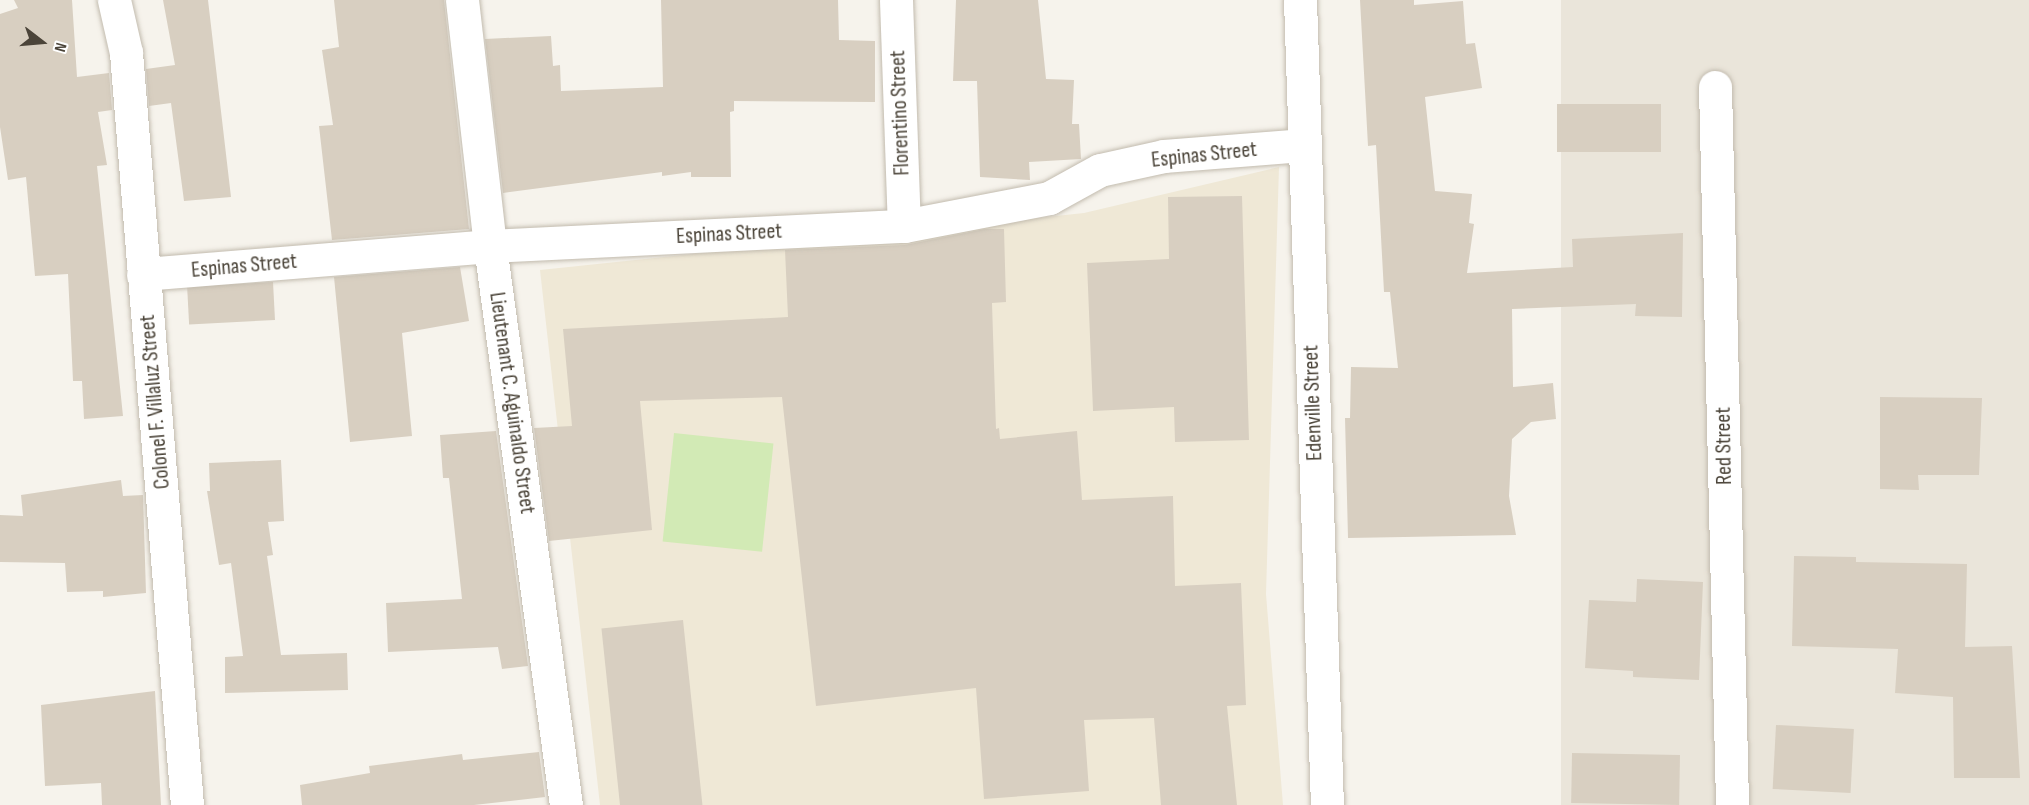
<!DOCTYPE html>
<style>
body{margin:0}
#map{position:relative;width:2029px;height:805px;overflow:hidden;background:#f6f3ec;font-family:"Sofia Sans Condensed",sans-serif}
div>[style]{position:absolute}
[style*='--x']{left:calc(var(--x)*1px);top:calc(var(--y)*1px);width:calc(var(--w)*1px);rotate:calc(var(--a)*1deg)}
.residential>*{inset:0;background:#eae5da;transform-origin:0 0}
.education>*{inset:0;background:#efe8d6}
.green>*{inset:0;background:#d2eab5;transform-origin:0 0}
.building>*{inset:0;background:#d8cfc1;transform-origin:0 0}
.roads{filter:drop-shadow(0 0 2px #c2bbae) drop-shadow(0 0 2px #c2bbae)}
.minor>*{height:33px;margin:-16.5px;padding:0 16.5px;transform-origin:16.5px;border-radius:16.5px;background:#fff}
span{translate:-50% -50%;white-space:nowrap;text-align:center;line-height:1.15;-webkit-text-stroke:6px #fff;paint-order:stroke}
.street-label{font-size:22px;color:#4b4439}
.north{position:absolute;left:12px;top:12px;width:60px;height:60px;-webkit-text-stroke:4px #fff;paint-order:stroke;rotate:106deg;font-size:16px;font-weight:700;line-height:24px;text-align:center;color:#4b4439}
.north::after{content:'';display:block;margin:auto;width:21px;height:27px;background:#4b4439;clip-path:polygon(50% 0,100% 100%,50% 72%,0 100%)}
</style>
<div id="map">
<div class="residential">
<i style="left:1561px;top:0;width:468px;height:805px"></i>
</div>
<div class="education">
<i style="clip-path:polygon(1279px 167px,1266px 594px,1283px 805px,600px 805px,540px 270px,1084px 213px)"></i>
</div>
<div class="green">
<i style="left:674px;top:433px;width:100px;height:109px;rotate:6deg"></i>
</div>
<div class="building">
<i style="clip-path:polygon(14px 0,72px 0,77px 77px,109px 73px,112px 110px,98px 112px,107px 165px,97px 166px,123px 416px,84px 419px,82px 381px,73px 381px,68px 274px,35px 276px,26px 177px,8px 180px,0 127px,0 14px,18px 8px)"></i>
<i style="clip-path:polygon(163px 0,208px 0,231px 197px,184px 201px,171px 103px,149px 106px,146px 69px,175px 65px)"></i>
<i style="clip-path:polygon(334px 0,444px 0,469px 229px,332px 240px,319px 126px,333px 125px,322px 50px,339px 47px)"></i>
<i style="clip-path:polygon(661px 0,838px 0,839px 40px,875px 41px,875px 102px,734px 101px,734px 111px,730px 112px,731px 177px,691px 177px,691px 172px,662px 176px,662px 172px,503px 193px,485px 39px,551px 36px,553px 66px,560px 65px,561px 91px,663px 87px)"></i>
<i style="clip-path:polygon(956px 0,1038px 0,1046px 79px,1074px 80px,1072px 124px,1079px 124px,1081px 159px,1029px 162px,1030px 180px,980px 177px,977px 81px,953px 81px)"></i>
<i style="clip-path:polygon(1360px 0,1414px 0,1414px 5px,1463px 1px,1466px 44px,1475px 43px,1482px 88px,1425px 97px,1435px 191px,1472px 194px,1469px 223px,1474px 224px,1467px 273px,1573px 267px,1572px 239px,1683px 233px,1682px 317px,1635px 316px,1636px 304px,1512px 309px,1513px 387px,1553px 383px,1556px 419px,1531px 422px,1512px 439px,1509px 496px,1516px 535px,1348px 538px,1345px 418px,1350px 418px,1351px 367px,1398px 368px,1390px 292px,1384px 292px,1376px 145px,1368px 146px)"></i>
<i style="left:1661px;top:104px;width:48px;height:104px;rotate:90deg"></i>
<i style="clip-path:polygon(1242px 196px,1249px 440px,1175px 442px,1174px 407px,1093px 411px,1087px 263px,1169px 259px,1168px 197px)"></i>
<i style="clip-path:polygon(985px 229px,1004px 229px,1006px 302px,992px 303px,996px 429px,999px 428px,1000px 439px,1077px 431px,1082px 500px,1173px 496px,1175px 586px,1241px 583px,1246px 705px,1227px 706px,1237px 805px,1161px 805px,1154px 718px,1084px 720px,1089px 791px,984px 799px,976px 688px,816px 706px,782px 397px,640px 401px,652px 530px,549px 541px,534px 428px,572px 426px,563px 329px,788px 317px,785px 250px,905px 245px)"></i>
<i style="clip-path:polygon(460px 267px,469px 321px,402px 333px,412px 436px,350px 442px,334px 277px)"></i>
<i style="left:273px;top:282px;width:38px;height:86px;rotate:87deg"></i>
<i style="clip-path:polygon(1880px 397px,1982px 398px,1979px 475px,1918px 475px,1919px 490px,1880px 489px)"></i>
<i style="clip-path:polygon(496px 431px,528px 666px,502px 669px,498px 647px,388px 652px,386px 603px,462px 599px,449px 478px,443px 478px,440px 435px)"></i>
<i style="clip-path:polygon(281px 460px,284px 521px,268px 522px,273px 555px,267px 556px,281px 655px,347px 653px,348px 690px,225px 693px,225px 657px,243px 656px,231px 563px,219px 565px,207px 491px,210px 491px,209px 463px)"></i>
<i style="clip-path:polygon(121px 480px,123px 496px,143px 495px,146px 593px,103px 597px,103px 591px,67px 592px,65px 563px,0 562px,0 515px,23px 516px,21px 495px)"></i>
<i style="clip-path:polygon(1794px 556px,1856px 557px,1856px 562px,1967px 564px,1965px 647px,2012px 646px,2020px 778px,1954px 778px,1953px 697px,1895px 693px,1898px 649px,1792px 646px)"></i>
<i style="clip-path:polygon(1637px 579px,1703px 582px,1699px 680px,1633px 677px,1633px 671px,1585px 668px,1589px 600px,1636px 602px)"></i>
<i style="left:683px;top:620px;width:186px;height:82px;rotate:84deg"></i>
<i style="clip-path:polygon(155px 691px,161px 805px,102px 805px,101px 783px,45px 786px,41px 705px)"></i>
<i style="left:1776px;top:725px;width:78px;height:64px;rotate:3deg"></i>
<i style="clip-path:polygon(539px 752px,545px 797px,474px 805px,302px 805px,300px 785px,370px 773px,369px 766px,462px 754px,463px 760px)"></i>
<i style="left:1680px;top:755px;width:50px;height:108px;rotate:91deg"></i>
</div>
<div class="roads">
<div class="minor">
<i style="--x:114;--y:0;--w:54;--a:77.2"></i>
<i style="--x:126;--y:53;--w:754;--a:85.36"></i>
<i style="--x:462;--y:0;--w:248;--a:83.5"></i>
<i style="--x:490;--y:246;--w:564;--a:82.26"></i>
<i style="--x:896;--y:0;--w:226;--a:88"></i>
<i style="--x:1300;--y:0;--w:805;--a:88.08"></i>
<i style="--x:1715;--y:87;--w:718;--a:88.64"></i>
<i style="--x:143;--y:274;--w:348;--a:-4.6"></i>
<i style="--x:490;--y:246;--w:414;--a:-2.8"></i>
<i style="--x:904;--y:226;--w:148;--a:-10.9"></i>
<i style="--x:1049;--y:198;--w:58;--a:-28.8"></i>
<i style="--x:1100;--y:170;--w:66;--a:-12.3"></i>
<i style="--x:1164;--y:156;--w:141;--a:-4.5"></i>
</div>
</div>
<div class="street-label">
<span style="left:900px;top:113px;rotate:-92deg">Florentino Street</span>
<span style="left:1204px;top:155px;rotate:-6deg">Espinas Street</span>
<span style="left:729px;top:234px;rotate:-3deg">Espinas Street</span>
<span style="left:244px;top:266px;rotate:-5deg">Espinas Street</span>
<span style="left:155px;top:402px;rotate:-95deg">Colonel F. Villaluz Street</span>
<span style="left:512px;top:403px;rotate:82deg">Lieutenant C. Aguinaldo Street</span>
<span style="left:1313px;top:403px;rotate:-92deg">Edenville Street</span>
<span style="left:1724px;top:446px;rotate:-91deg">Red Street</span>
</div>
<div class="north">N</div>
</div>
